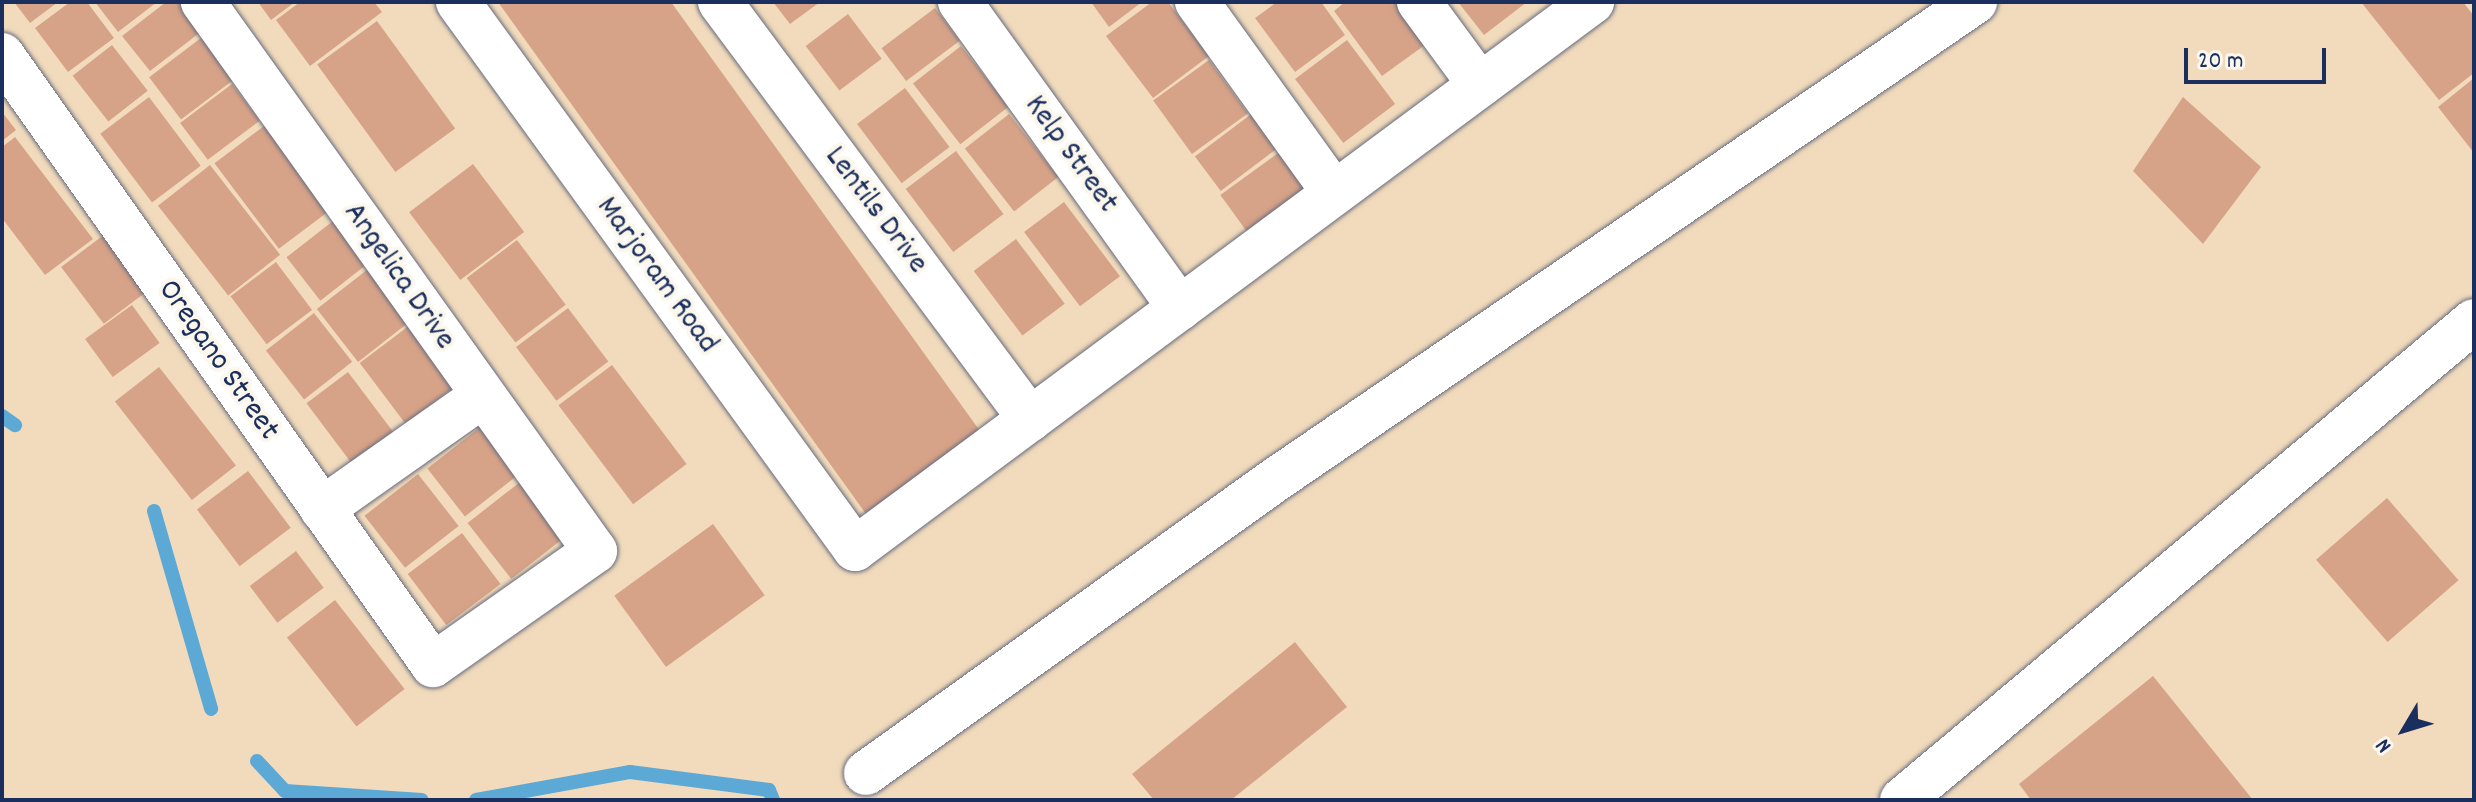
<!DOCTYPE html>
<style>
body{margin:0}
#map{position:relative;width:2476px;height:802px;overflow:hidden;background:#f2dbbc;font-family:Dekko,sans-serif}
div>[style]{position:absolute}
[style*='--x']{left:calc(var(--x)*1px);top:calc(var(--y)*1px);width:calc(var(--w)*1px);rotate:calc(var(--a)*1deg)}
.stream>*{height:14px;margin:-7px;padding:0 7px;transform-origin:7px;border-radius:7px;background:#5ca9d5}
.building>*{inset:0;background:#d7a388;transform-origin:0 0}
.roads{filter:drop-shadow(0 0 2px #666b7f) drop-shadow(0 0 2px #666b7f)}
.street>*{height:44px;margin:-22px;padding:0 22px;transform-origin:22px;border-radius:22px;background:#fff}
span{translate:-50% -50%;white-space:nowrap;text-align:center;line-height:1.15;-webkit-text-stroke:8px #fbf7ec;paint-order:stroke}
.street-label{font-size:32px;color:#1b2f5e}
.frame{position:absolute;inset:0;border:4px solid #1b2f5e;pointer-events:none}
.north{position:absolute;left:2364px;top:690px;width:80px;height:80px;-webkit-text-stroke:6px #fbf7ec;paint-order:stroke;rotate:232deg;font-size:22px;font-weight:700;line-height:32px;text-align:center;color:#1b2f5e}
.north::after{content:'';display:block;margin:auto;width:28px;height:36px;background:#1b2f5e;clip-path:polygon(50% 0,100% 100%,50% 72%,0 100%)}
.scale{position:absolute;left:2184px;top:48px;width:142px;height:36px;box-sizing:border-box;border:4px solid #1b2f5e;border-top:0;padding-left:10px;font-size:24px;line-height:28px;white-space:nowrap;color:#1b2f5e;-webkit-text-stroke:6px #fbf7ec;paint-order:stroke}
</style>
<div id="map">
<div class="stream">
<i style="--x:2;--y:416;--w:16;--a:35"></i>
<i style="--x:154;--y:511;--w:206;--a:73.9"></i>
<i style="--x:257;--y:761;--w:41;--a:47"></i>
<i style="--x:285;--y:791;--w:137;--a:3.8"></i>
<i style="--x:476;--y:800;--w:157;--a:-10.3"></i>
<i style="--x:630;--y:772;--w:140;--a:7.4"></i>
<i style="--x:769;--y:790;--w:11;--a:68"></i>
</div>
<div class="building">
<i style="clip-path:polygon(14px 2px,58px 2px,30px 23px)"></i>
<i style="clip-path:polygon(70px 2px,87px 2px,114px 38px,68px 72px,35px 28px)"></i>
<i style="clip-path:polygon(95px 2px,157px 2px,118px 32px)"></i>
<i style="clip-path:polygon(166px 2px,180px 2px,202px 31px,150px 71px,122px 36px)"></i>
<i style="clip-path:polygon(258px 2px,295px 2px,271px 20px)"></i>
<i style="clip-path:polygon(300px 2px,374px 2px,382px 12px,310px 66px,276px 20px)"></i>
<i style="clip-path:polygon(498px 2px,671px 2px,980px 431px,866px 514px)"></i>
<i style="clip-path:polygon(773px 2px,820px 2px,790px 24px)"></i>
<i style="clip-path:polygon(1091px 2px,1142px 2px,1109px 27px)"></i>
<i style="clip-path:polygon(1152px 2px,1168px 2px,1209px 56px,1153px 98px,1106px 36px)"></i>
<i style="clip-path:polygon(1277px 2px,1321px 2px,1345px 35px,1295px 72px,1255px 18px)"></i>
<i style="clip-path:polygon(1345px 2px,1399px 2px,1429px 42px,1382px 76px,1334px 11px)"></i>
<i style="clip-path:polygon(1458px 2px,1527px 2px,1484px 35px)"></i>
<i style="clip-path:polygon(2361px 2px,2463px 2px,2474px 16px,2474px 73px,2439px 100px)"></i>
<i style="left:935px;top:8px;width:41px;height:67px;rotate:53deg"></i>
<i style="left:848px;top:14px;width:56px;height:53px;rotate:53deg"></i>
<i style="left:377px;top:21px;width:133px;height:74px;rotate:54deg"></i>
<i style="left:205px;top:35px;width:53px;height:70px;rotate:53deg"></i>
<i style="left:1347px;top:40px;width:80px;height:65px;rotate:53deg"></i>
<i style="left:112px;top:45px;width:58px;height:50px;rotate:52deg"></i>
<i style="left:961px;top:46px;width:77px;height:61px;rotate:52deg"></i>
<i style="left:1209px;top:60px;width:66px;height:69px;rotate:54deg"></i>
<i style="clip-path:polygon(2474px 78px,2474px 153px,2438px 107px)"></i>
<i style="left:232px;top:84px;width:46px;height:65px;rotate:53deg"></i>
<i style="left:905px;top:88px;width:74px;height:60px;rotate:53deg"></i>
<i style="left:149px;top:97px;width:86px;height:61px;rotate:53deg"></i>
<i style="clip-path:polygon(2183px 97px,2261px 167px,2203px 244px,2133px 171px)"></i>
<i style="clip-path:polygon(2px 112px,16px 130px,2px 141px)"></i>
<i style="left:1254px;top:112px;width:43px;height:74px;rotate:53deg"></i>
<i style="left:1009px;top:114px;width:80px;height:56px;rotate:52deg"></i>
<i style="left:264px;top:126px;width:107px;height:62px;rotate:53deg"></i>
<i style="clip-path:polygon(15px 137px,93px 239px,45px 275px,2px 218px,2px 147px)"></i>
<i style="left:956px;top:151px;width:79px;height:63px;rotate:53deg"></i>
<i style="left:1281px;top:151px;width:46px;height:75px;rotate:54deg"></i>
<i style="left:473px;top:164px;width:85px;height:80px;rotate:53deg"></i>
<i style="left:210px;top:165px;width:114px;height:66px;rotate:52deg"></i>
<i style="left:1064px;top:202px;width:93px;height:50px;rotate:53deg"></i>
<i style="left:333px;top:221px;width:55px;height:59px;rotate:52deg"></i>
<i style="left:109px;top:231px;width:71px;height:60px;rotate:53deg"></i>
<i style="left:1016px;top:239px;width:81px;height:53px;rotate:53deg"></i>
<i style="left:517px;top:240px;width:81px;height:63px;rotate:53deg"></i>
<i style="left:276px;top:262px;width:60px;height:57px;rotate:53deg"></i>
<i style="left:372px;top:266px;width:67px;height:70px;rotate:52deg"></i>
<i style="left:132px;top:305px;width:47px;height:58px;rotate:54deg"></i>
<i style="left:568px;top:308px;width:67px;height:65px;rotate:53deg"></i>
<i style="left:314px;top:313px;width:62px;height:61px;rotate:52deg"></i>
<i style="left:418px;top:319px;width:76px;height:73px;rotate:53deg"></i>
<i style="left:612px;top:365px;width:124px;height:67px;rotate:53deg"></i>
<i style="left:159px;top:367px;width:125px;height:56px;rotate:52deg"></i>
<i style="left:348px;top:372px;width:79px;height:52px;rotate:53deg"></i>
<i style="left:488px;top:421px;width:61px;height:77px;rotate:52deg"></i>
<i style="left:248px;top:471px;width:71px;height:64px;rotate:53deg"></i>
<i style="left:418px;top:474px;width:66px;height:68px;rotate:52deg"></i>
<i style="left:529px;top:475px;width:71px;height:78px;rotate:52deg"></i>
<i style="left:2387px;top:498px;width:109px;height:94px;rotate:49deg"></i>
<i style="left:713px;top:524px;width:88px;height:122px;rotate:54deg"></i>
<i style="left:462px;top:533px;width:64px;height:68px;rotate:53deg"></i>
<i style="left:296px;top:551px;width:46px;height:58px;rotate:53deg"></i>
<i style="left:335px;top:600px;width:113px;height:61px;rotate:52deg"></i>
<i style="clip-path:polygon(1295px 642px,1347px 707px,1231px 800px,1154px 800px,1132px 774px)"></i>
<i style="clip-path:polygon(2153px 676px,2253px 800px,2031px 800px,2019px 784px)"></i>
</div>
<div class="roads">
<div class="street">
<i style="--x:458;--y:2;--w:676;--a:54.03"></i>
<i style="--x:855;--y:549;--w:918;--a:-36.58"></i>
<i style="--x:720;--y:2;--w:520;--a:53.37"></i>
<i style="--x:960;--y:2;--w:377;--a:54.3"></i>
<i style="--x:1197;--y:2;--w:235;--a:54.3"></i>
<i style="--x:1419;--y:2;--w:103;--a:53.7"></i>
<i style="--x:2;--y:55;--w:747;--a:54.76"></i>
<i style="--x:433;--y:665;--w:198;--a:-35.1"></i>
<i style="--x:595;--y:551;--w:675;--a:-125.53"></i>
<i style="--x:322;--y:509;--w:196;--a:-35.2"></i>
<i style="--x:866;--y:773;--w:503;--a:-35.62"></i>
<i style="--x:1275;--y:480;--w:848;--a:-34.33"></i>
<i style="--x:1902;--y:800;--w:746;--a:-39.94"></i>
</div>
</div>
<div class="street-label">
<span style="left:1070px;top:155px;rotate:54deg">Kelp Street</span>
<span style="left:875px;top:211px;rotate:53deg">Lentils Drive</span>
<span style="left:656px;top:276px;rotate:54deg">Marjoram Road</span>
<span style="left:398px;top:277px;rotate:55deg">Angelica Drive</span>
<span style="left:217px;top:361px;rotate:55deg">Oregano Street</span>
</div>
<div class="frame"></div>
<div class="north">N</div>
<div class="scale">20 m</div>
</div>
